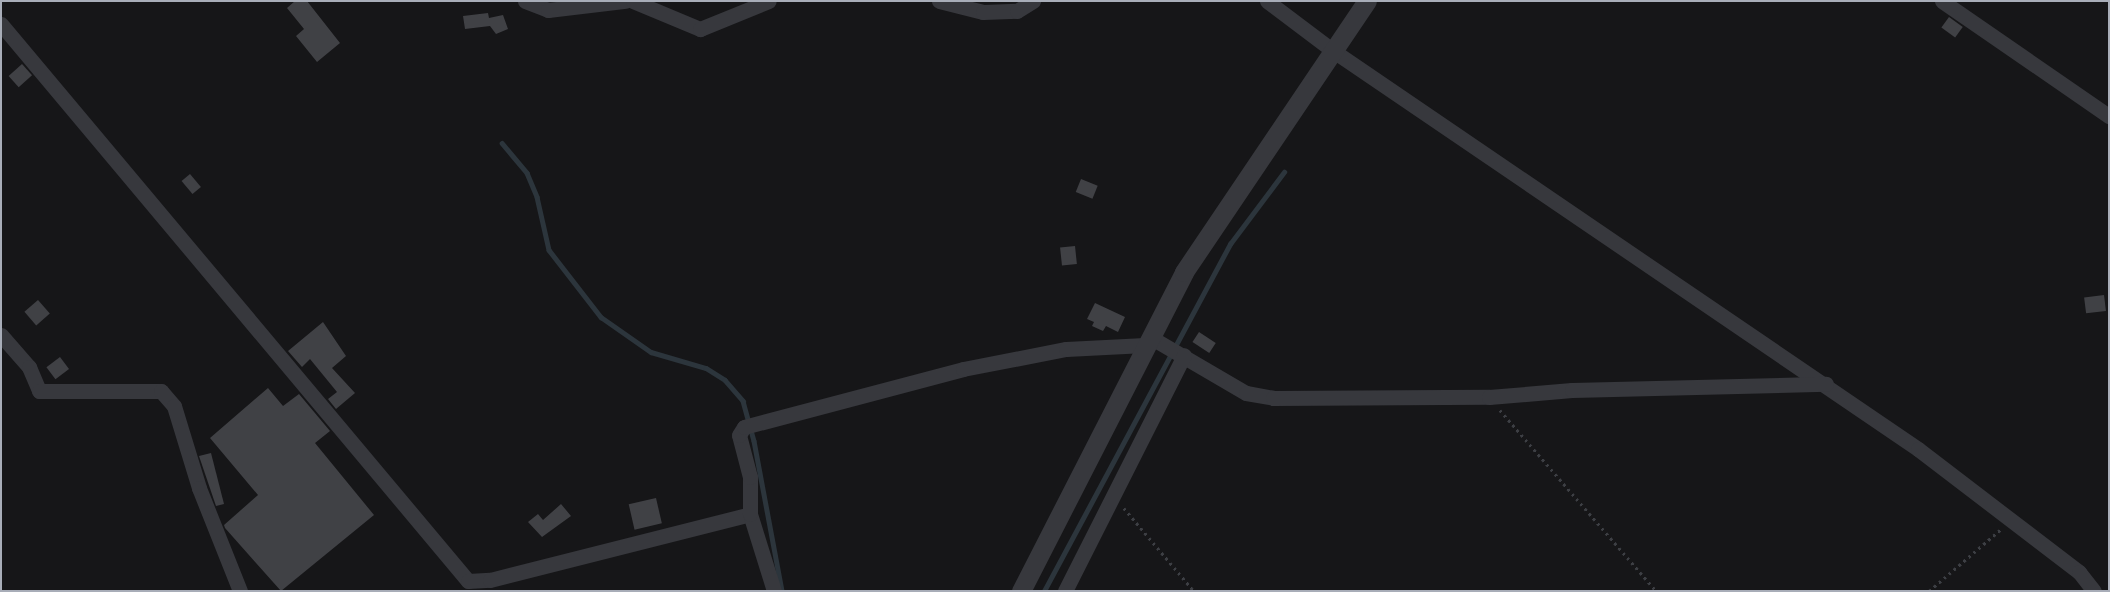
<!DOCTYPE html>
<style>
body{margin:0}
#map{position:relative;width:2110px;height:592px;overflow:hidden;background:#161618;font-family:"Varela Round",sans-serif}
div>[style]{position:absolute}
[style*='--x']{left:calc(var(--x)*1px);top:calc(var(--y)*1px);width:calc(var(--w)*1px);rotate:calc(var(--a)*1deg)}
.stream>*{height:4.5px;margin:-2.25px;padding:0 2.25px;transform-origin:2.25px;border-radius:2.25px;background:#2c353c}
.building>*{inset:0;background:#404145;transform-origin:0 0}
.path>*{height:2.5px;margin-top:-1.25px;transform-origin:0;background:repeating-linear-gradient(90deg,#3d3f44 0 2.5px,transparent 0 6.5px)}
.minor>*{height:15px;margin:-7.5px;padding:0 7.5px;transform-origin:7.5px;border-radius:7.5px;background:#37383d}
.tertiary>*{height:19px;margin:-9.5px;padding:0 9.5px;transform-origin:9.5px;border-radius:9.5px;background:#37383d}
span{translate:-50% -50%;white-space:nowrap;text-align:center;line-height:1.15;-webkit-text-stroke:4px #111113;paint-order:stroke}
.frame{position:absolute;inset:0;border:2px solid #a8adb8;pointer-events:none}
</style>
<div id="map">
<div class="stream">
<i style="--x:502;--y:143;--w:39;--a:50"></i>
<i style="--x:527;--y:173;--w:26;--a:67"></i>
<i style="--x:537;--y:197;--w:54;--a:77.2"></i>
<i style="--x:549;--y:250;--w:85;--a:52.2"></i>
<i style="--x:601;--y:317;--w:61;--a:35"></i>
<i style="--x:651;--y:352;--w:57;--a:16.2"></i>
<i style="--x:706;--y:368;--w:22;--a:32"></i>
<i style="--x:725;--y:380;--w:28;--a:49"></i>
<i style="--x:743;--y:401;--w:41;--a:74.6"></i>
<i style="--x:754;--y:441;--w:153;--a:79.4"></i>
<i style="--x:1044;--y:591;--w:394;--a:-61.8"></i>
<i style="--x:1230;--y:244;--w:90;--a:-53.1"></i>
</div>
<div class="building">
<i style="clip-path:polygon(295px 1px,307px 1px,340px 43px,317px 62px,296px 36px,304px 29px,287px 8px)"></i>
<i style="clip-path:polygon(488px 13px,489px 18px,503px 15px,508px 29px,496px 34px,490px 26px,465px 29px,463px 16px)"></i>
<i style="left:1949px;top:17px;width:17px;height:13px;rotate:36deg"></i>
<i style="left:22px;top:64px;width:15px;height:18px;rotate:48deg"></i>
<i style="left:190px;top:174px;width:17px;height:11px;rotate:50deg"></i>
<i style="left:1081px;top:179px;width:18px;height:14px;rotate:22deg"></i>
<i style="left:1075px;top:246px;width:18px;height:15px;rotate:84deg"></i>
<i style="left:2104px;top:295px;width:16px;height:20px;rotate:83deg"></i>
<i style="left:38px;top:300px;width:18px;height:18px;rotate:49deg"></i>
<i style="clip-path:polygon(1095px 303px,1125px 317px,1118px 332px,1106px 326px,1103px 331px,1092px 326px,1094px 322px,1087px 319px)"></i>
<i style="clip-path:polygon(323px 322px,346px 356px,332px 368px,355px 393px,336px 409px,328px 399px,337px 392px,310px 359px,302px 367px,288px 351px)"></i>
<i style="left:1199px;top:332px;width:20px;height:12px;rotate:33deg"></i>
<i style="left:60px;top:357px;width:15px;height:17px;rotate:53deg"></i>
<i style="clip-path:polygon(268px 388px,283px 406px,299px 394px,330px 431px,315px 443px,374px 515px,281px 591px,225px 528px,224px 525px,258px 495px,210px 438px)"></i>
<i style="clip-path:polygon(211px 453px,224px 504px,216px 506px,199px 456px)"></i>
<i style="left:656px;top:498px;width:26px;height:28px;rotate:77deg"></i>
<i style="clip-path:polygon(561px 504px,571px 516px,542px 537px,528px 522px,538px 514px,543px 520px)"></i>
</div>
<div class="path">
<i style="--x:1500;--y:410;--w:239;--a:49.2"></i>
<i style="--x:1124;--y:508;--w:109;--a:49.9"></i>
<i style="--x:1929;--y:591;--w:95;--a:-40.7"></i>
</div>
<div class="minor">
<i style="--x:525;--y:1;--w:25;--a:21"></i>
<i style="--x:548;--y:10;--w:78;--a:-6.7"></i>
<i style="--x:633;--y:1;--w:73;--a:22.7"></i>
<i style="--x:700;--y:29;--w:74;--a:-22.1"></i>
<i style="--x:939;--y:1;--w:45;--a:14"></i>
<i style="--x:983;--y:12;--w:34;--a:-2"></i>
<i style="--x:1017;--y:11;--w:19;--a:-32"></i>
<i style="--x:1267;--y:1;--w:81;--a:37"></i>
<i style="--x:1332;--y:50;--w:709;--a:34.25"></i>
<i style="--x:1918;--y:449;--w:203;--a:37.4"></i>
<i style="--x:2079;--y:572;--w:24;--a:52"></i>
<i style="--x:1942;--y:1;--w:203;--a:34.6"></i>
<i style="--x:1;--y:24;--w:727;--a:50.02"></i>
<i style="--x:468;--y:581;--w:22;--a:-3"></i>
<i style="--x:490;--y:580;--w:268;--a:-14.2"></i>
<i style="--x:1;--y:335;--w:43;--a:48.8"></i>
<i style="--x:29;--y:367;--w:26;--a:67"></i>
<i style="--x:39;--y:391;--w:122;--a:0"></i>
<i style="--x:161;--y:391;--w:20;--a:49"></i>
<i style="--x:174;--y:406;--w:86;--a:73"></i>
<i style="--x:199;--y:488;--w:111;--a:68.3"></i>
<i style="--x:1150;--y:337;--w:111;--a:30.3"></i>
<i style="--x:1246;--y:393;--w:27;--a:10"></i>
<i style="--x:1273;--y:398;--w:216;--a:-0.3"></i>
<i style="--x:1489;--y:397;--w:83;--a:-4.8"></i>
<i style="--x:1572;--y:390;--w:254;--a:-1.4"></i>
<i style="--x:774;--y:591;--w:81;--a:-107.3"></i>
<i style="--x:750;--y:514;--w:37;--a:-90"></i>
<i style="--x:750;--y:477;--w:43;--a:-104.7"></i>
<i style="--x:739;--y:435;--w:9;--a:-58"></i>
<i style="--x:744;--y:427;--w:227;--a:-14.8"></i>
<i style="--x:963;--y:369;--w:105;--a:-11"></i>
<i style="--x:1066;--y:349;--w:79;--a:-2.9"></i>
<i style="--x:1065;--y:591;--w:264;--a:-63.2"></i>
</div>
<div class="tertiary">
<i style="--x:1021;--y:591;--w:358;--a:-62.9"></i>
<i style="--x:1184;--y:272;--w:327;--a:-56"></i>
</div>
<div class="frame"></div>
</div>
